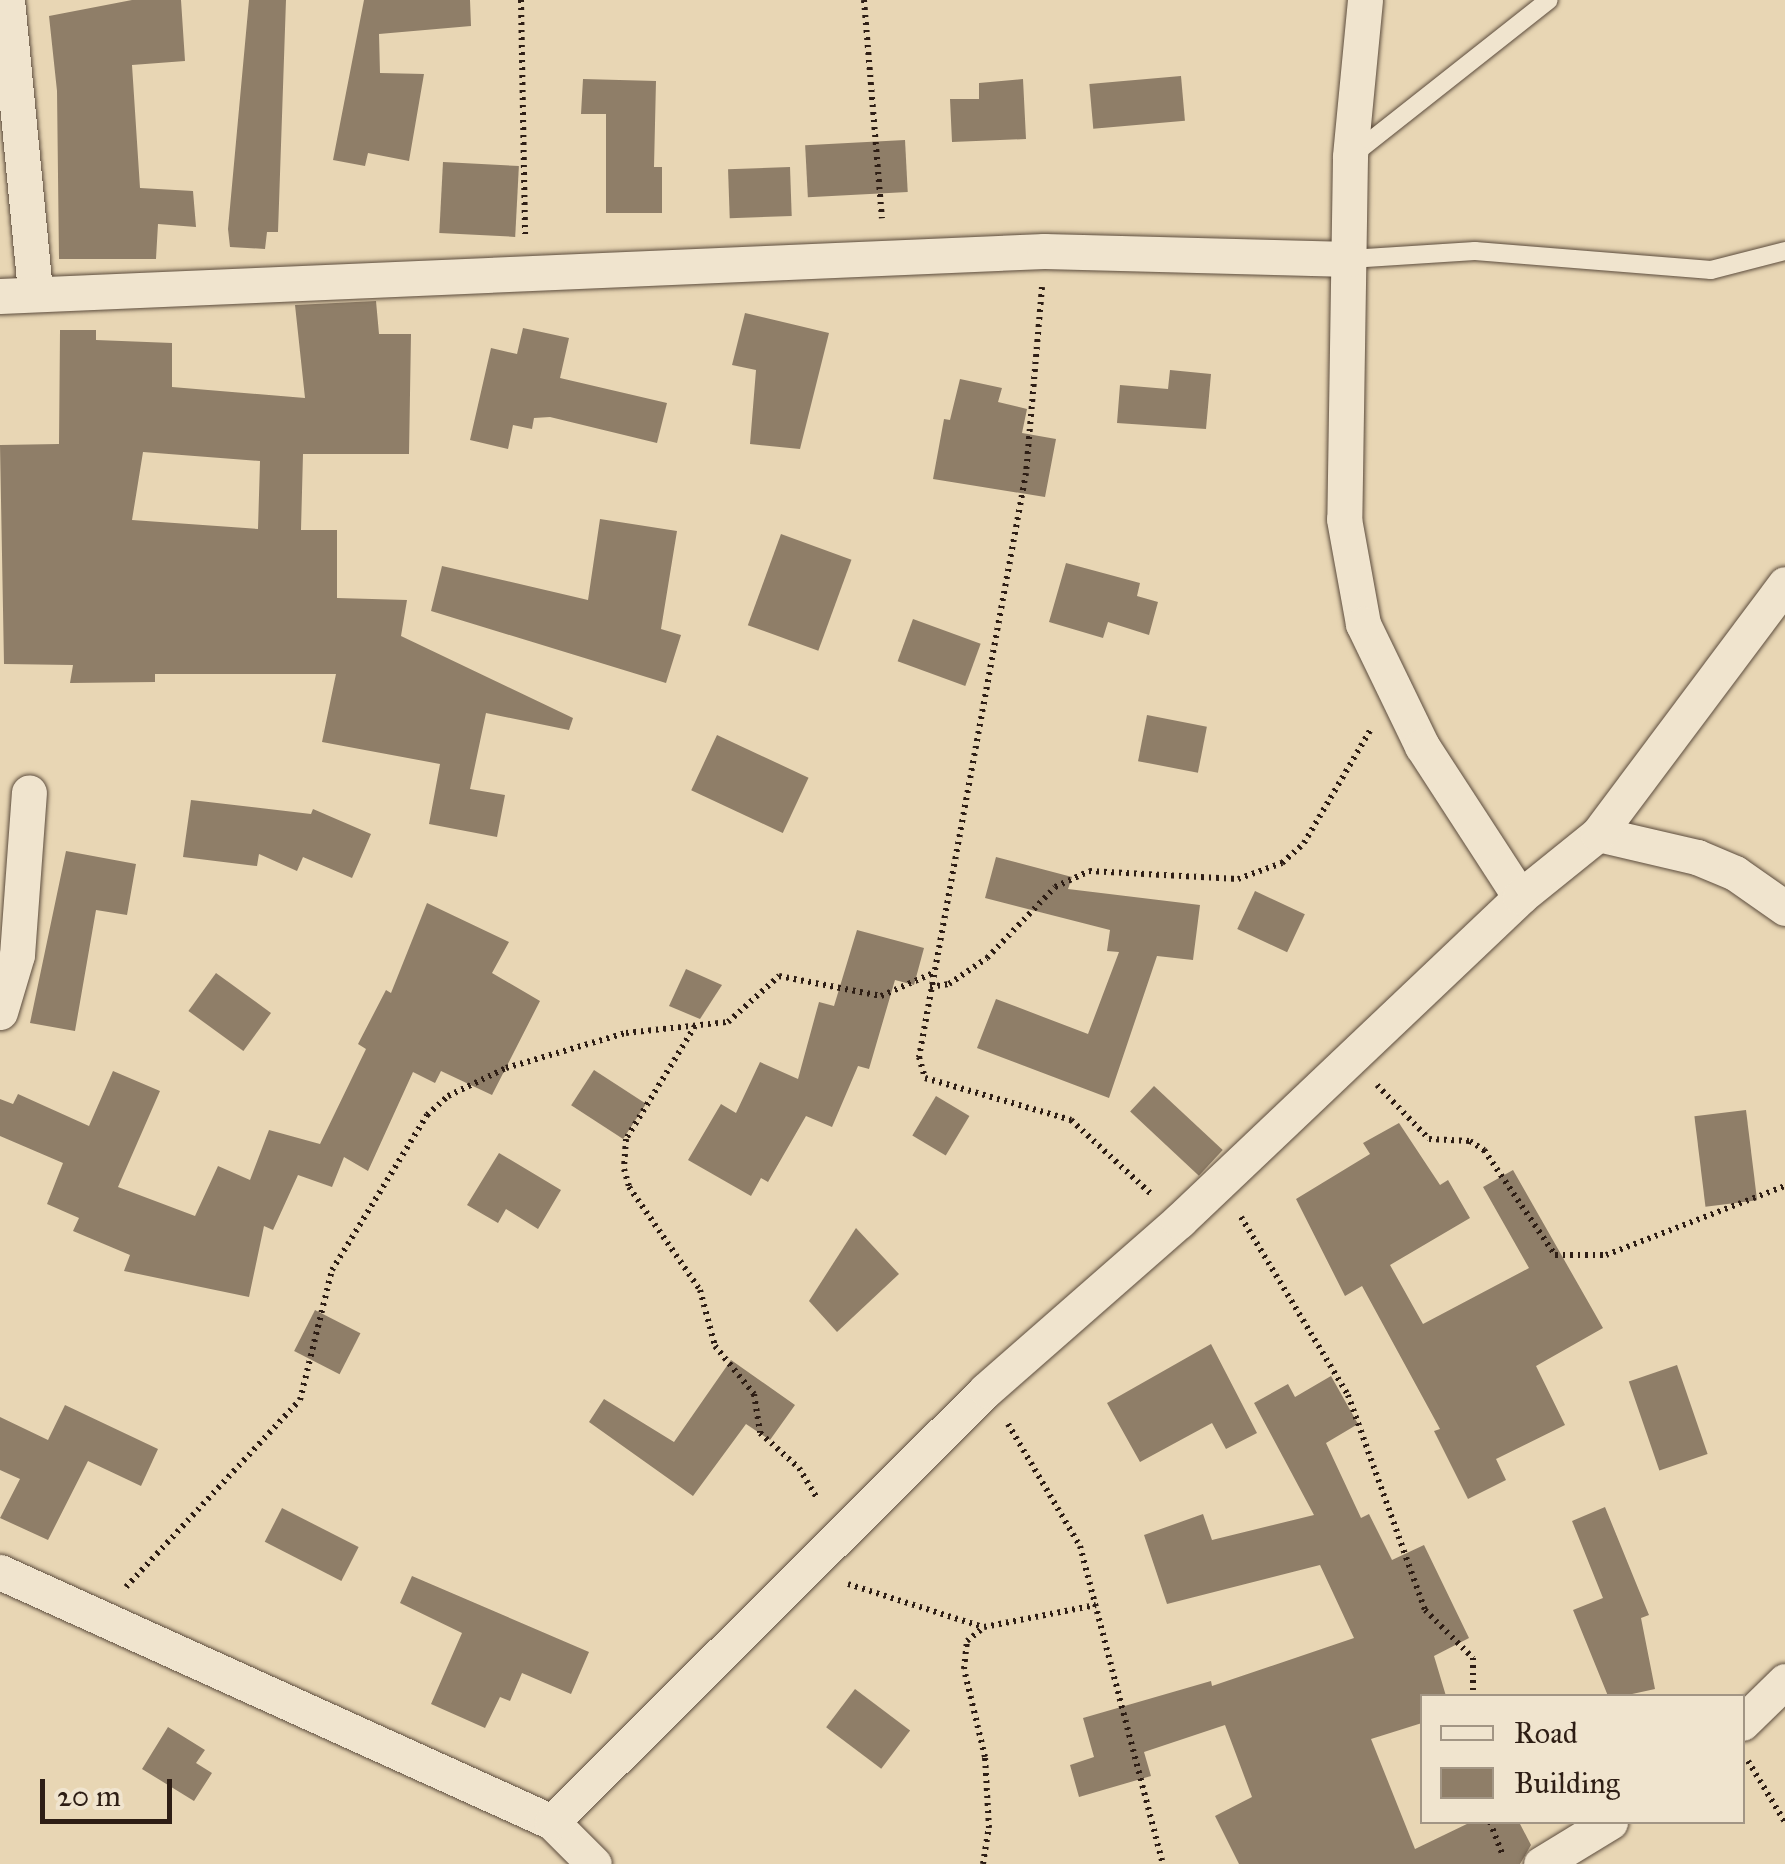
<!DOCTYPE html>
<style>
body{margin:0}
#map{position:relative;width:1785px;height:1864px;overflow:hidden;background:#e8d6b4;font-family:"IM FELL Great Primer",serif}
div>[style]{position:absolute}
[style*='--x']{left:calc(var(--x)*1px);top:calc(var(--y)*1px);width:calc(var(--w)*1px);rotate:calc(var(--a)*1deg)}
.building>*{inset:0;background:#8f7e68;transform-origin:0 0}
.path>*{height:6px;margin-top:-3px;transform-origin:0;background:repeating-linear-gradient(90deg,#2e1e15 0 2.5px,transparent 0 7.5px)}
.roads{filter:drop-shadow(0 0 2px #5c4c3d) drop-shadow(0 0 2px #5c4c3d)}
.lane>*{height:18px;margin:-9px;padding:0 9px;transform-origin:9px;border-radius:9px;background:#f0e4ce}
.street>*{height:35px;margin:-17.5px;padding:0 17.5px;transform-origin:17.5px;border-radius:17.5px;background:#f0e4ce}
span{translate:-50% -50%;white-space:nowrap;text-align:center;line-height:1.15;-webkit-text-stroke:8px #f0e4ce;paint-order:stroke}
.legend{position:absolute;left:1420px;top:1694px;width:325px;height:130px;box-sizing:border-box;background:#f0e4ce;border:2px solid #a29584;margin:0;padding:12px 18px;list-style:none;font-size:30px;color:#2e1e15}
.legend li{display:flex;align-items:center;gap:20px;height:50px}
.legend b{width:50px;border:2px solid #a29584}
.scale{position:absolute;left:40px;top:1779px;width:132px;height:45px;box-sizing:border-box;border:5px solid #2e1e15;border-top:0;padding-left:12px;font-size:30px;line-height:35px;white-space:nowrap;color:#2e1e15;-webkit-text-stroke:8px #f0e4ce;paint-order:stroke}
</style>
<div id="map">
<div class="building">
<i style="clip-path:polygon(132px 0,181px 0,185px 61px,132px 65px,140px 188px,193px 191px,196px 227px,158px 224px,156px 259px,59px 259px,57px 91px,49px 16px)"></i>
<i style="clip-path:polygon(249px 0,286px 0,278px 232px,267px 232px,265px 249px,230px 247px,228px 229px)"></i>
<i style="clip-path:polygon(364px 0,470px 0,471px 26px,379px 34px,380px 73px,424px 74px,409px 161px,368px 153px,365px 166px,333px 160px)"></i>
<i style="left:1181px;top:76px;width:45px;height:92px;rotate:85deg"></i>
<i style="clip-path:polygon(583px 79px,656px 81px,654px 167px,662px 167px,662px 213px,606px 213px,606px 114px,581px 114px)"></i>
<i style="clip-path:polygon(1023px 79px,1026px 139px,952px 142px,950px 99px,979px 99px,979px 83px)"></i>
<i style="left:905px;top:140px;width:52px;height:100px;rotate:87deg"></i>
<i style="left:443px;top:162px;width:76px;height:71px;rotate:3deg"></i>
<i style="left:790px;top:167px;width:49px;height:62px;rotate:88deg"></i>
<i style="clip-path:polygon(evenodd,376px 301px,379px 334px,411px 334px,409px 454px,303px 454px,301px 530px,337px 530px,337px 598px,407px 600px,401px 636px,573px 718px,569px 730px,486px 713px,470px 789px,505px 795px,497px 837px,429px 824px,440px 764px,322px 742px,336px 674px,155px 674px,155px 682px,70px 683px,73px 665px,4px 664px,0 445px,59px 444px,60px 330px,96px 330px,96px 340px,172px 343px,172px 387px,305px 398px,295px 305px,376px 301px,143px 452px,260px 461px,258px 529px,132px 520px,143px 452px)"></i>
<i style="clip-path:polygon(745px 313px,829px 333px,800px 449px,750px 444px,756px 370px,732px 365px)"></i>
<i style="clip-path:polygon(523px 328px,569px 338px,560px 378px,667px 403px,657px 443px,550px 417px,534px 418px,532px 429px,513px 425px,508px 449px,470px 440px,491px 348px,517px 354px)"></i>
<i style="clip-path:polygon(1170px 370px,1211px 374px,1206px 429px,1117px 423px,1120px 385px,1168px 389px)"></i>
<i style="clip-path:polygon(960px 379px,1002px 388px,998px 402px,1027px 409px,1022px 433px,1056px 439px,1045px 497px,933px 479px,944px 419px,950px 420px)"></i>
<i style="clip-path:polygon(600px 519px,677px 531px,661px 629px,681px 635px,666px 683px,431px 611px,442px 566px,588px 600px)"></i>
<i style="left:781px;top:534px;width:75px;height:97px;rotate:20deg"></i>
<i style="clip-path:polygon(1066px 563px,1140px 583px,1137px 596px,1158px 602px,1149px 635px,1108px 622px,1103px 638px,1049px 622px)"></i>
<i style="left:913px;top:619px;width:72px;height:45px;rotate:20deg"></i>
<i style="left:1147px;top:715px;width:61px;height:47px;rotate:11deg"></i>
<i style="left:717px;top:735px;width:101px;height:61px;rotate:25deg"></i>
<i style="clip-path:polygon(191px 800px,311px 814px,313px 809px,371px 834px,352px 878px,303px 857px,297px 871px,259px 854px,257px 866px,183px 857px)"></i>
<i style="clip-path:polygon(66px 851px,136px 864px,127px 915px,96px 910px,75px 1031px,30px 1023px)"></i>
<i style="clip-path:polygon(996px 857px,1072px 877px,1068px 889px,1200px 905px,1193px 960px,1157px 956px,1109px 1098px,977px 1048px,996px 999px,1088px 1034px,1119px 952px,1107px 951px,1110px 930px,985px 898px)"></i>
<i style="left:1255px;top:891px;width:55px;height:42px;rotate:25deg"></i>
<i style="clip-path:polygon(427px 903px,509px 942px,492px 973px,540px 1001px,492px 1095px,441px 1071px,435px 1083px,413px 1072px,368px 1171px,344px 1157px,332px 1187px,298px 1175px,273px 1230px,264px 1226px,249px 1297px,124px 1271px,130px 1255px,73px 1231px,79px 1218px,47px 1204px,63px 1163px,0 1136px,0 1099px,13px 1104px,18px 1094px,89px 1126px,113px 1071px,160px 1091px,118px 1187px,195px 1216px,218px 1166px,250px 1180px,269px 1130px,320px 1144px,366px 1049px,358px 1044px,386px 990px,391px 993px)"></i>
<i style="clip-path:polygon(857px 930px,924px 948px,914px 985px,895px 980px,869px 1069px,858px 1066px,832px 1127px,806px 1116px,768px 1182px,761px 1178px,751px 1196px,688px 1160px,721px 1104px,736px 1113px,760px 1062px,798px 1079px,819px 1002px,834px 1006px)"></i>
<i style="clip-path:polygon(686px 969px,722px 985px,700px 1019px,669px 1006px)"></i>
<i style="left:216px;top:973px;width:68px;height:47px;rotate:36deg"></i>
<i style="left:594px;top:1070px;width:62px;height:42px;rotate:33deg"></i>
<i style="left:1154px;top:1086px;width:94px;height:35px;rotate:43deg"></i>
<i style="left:936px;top:1096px;width:39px;height:46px;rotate:31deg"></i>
<i style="left:1746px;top:1110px;width:91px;height:52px;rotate:83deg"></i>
<i style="clip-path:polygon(1399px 1123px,1440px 1185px,1448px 1180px,1470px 1218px,1390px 1265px,1423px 1324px,1529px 1268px,1483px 1187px,1513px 1170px,1603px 1328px,1536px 1366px,1565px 1425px,1496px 1459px,1506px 1480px,1468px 1499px,1434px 1431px,1440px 1429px,1362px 1286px,1345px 1296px,1296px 1199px,1370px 1154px,1363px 1143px)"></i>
<i style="clip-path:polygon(499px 1153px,561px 1190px,538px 1229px,506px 1209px,498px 1223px,467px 1205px)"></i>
<i style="clip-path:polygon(856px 1228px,899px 1274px,837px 1332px,809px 1301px)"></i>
<i style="left:315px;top:1310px;width:51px;height:46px;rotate:27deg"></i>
<i style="clip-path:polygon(1211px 1344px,1257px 1433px,1226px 1449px,1212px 1423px,1140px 1462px,1107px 1403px)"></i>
<i style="clip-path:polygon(731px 1360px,795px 1405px,770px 1440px,746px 1424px,693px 1496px,589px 1422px,604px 1399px,674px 1442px)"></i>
<i style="left:1677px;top:1365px;width:94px;height:51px;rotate:71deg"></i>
<i style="clip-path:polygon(1331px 1376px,1358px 1424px,1326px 1443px,1361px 1518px,1369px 1514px,1392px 1560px,1424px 1545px,1469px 1638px,1434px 1656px,1446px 1696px,1422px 1696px,1422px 1723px,1371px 1739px,1415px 1849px,1471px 1822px,1519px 1822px,1531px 1845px,1520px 1864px,1239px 1864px,1215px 1816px,1252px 1797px,1225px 1725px,1144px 1752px,1151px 1776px,1079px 1797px,1070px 1765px,1094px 1757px,1083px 1718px,1211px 1681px,1212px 1686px,1354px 1638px,1320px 1565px,1167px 1604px,1144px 1535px,1203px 1514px,1212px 1540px,1314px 1515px,1254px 1403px,1288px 1384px,1295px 1397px)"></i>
<i style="clip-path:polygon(65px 1405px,158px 1449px,141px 1486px,88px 1461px,48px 1540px,0 1518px,20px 1479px,0 1470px,0 1417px,48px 1440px)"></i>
<i style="clip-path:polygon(1605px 1507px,1649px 1615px,1641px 1618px,1655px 1689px,1623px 1696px,1608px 1696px,1573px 1610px,1603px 1598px,1572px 1521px)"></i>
<i style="left:282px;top:1508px;width:86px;height:38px;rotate:27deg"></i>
<i style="clip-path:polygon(412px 1576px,589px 1652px,571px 1694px,522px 1673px,510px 1701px,500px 1697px,485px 1728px,431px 1704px,462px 1633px,400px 1603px)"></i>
<i style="left:855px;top:1689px;width:69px;height:48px;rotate:37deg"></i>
<i style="clip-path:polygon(168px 1727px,205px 1750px,196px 1763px,212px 1773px,194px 1801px,142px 1769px)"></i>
</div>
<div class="path">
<i style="--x:521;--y:0;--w:234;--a:89"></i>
<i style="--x:864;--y:0;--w:219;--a:85.3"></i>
<i style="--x:1042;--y:287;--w:187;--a:94.9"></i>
<i style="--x:1026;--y:473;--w:594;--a:100.38"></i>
<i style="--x:919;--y:1057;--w:22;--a:74"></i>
<i style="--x:925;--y:1078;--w:152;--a:16"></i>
<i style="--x:1071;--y:1120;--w:108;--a:42.7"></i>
<i style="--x:930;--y:987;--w:19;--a:-9"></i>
<i style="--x:949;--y:984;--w:46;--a:-34.4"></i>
<i style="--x:987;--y:958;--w:98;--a:-46.2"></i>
<i style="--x:1055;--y:887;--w:38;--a:-25"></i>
<i style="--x:1089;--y:871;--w:149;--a:3.1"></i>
<i style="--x:1238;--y:879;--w:47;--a:-20"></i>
<i style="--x:1282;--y:863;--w:30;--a:-42"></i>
<i style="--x:1304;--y:843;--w:132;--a:-59.6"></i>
<i style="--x:695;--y:1026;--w:132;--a:121.4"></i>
<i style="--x:626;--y:1139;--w:30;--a:94"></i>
<i style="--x:624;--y:1169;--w:19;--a:74"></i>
<i style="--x:629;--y:1187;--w:125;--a:55.4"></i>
<i style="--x:700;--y:1290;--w:58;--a:75"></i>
<i style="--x:715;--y:1346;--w:62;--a:50.9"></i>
<i style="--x:754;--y:1394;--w:39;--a:81"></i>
<i style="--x:760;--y:1433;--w:52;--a:41.9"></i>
<i style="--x:799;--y:1468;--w:37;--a:59"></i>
<i style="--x:1377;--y:1085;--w:75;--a:46.1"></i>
<i style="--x:1429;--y:1139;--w:41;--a:2.8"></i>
<i style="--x:1470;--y:1141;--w:17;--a:33"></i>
<i style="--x:1484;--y:1150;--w:127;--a:55.9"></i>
<i style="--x:1555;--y:1255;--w:51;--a:0"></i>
<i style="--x:1606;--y:1255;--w:192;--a:-21.1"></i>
<i style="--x:1241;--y:1217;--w:208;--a:59"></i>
<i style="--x:1348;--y:1395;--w:228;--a:70.3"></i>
<i style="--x:1425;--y:1610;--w:68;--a:45"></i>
<i style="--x:1473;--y:1658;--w:38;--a:90"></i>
<i style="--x:1008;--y:1424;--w:142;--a:59.5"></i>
<i style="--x:1080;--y:1546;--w:329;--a:75.4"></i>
<i style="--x:848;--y:1584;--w:142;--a:17.7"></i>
<i style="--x:126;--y:1587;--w:255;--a:-47.1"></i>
<i style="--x:300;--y:1400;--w:134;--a:-76.2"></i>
<i style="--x:332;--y:1270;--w:182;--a:-58.5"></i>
<i style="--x:427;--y:1115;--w:28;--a:-42"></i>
<i style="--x:448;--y:1096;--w:64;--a:-25.8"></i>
<i style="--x:506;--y:1068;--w:125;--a:-16.3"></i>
<i style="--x:626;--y:1033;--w:103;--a:-6.2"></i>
<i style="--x:728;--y:1022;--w:69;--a:-42"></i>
<i style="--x:779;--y:976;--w:104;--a:11.1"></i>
<i style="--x:881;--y:996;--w:57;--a:-23.9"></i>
<i style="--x:1748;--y:1761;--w:71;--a:58.8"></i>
<i style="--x:1490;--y:1822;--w:33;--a:69"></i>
<i style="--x:983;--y:1864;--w:36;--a:-81"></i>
<i style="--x:989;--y:1828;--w:71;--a:-93.2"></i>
<i style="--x:985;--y:1757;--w:90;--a:-103.4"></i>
<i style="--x:964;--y:1669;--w:28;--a:-84"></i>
<i style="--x:967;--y:1641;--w:22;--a:-39"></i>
<i style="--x:984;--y:1627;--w:114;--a:-11.1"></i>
</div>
<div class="roads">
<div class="lane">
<i style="--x:1350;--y:157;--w:253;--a:-38.3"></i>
<i style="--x:1350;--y:259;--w:125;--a:-3.7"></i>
<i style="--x:1475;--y:251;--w:237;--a:4.6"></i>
<i style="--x:1711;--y:270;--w:76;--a:-14.4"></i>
</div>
<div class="street">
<i style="--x:7;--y:0;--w:294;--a:84.5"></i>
<i style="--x:1365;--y:0;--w:158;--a:95.5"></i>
<i style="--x:1350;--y:157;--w:362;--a:90.9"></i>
<i style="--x:1344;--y:519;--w:107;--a:79.7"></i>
<i style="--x:1363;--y:624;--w:136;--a:64.2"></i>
<i style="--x:1422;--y:746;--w:180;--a:57"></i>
<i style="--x:0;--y:296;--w:1045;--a:-2.47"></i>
<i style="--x:1044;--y:251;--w:306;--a:1.5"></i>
<i style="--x:1598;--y:834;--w:102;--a:13.1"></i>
<i style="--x:1697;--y:857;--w:41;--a:22.8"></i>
<i style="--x:1735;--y:873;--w:61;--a:35"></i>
<i style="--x:0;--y:1012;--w:59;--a:-73.4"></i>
<i style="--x:17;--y:955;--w:163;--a:-85.8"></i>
<i style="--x:0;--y:1572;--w:606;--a:24.37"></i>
<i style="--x:552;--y:1822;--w:59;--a:45"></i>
<i style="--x:1742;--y:1723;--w:60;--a:-44.3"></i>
<i style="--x:552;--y:1822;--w:612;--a:-44.87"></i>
<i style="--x:986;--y:1390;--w:257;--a:-41.2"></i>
<i style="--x:1179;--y:1221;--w:470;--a:-43.5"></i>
<i style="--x:1520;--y:897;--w:100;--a:-38.9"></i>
<i style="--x:1598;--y:834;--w:312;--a:-53.2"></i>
<i style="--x:1541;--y:1864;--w:81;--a:-31.3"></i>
</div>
</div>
<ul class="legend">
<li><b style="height:12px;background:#f0e4ce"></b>Road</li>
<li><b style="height:28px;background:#8f7e68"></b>Building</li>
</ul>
<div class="scale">20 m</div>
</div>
